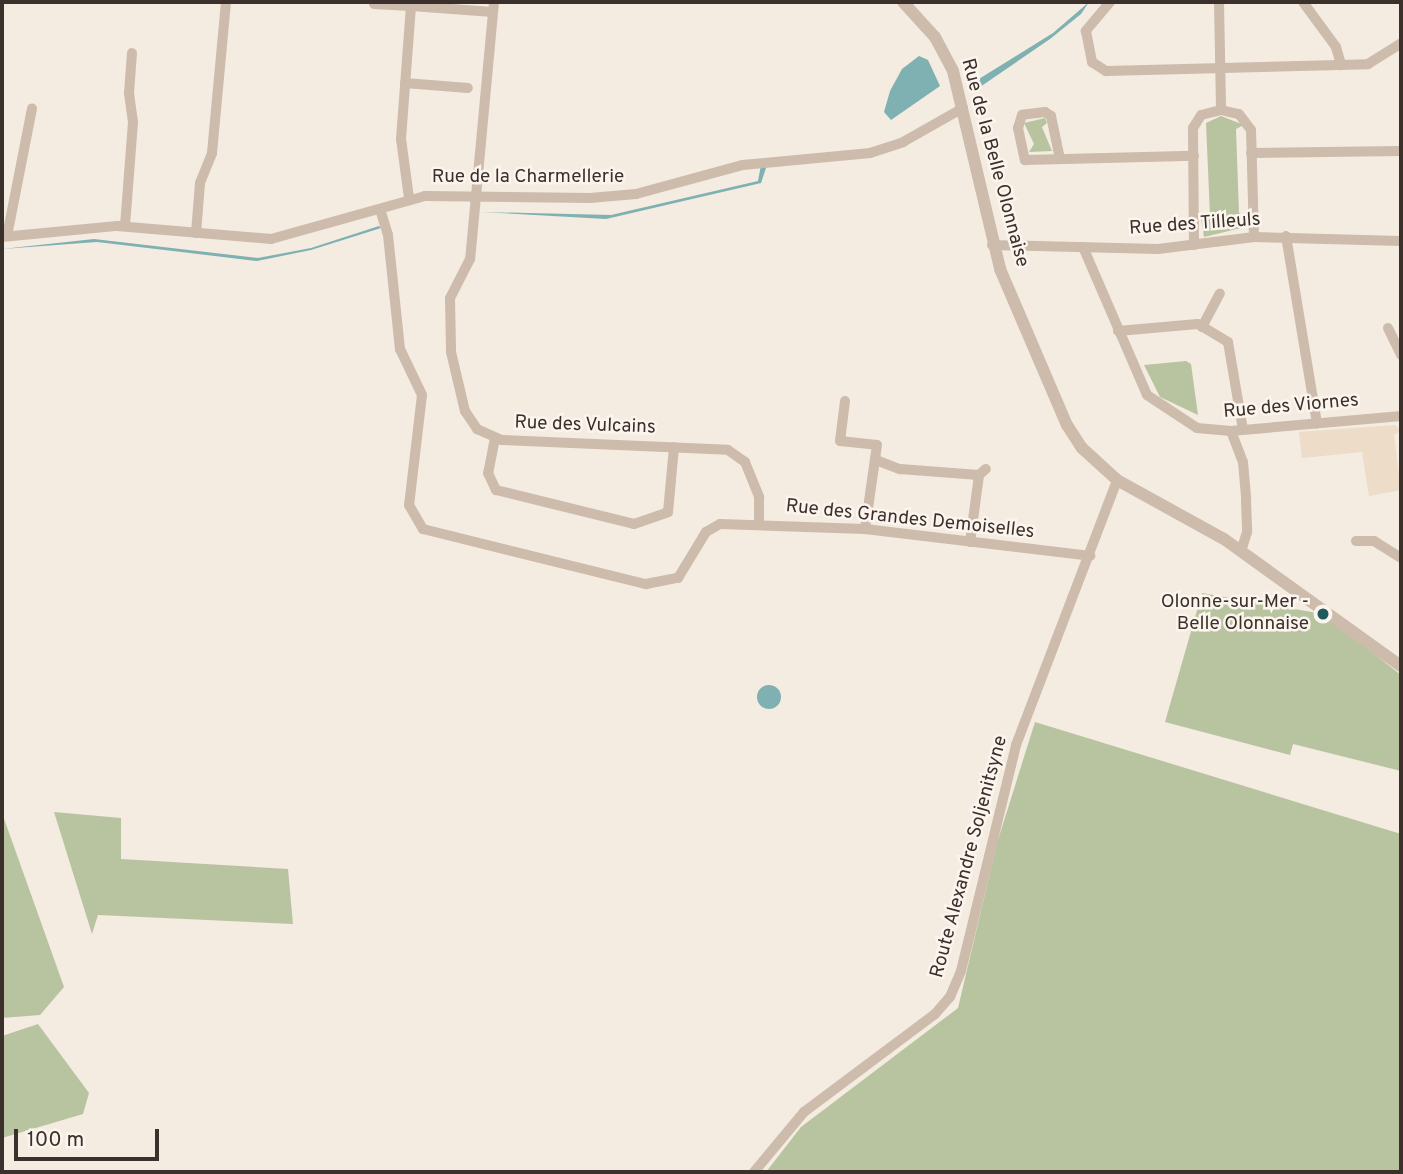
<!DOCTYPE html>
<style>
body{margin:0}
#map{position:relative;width:1403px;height:1174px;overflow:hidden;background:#f4ebe1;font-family:Overpass,sans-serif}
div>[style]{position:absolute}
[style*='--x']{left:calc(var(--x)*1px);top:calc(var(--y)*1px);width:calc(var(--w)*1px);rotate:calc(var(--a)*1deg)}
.green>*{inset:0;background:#b8c4a0}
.plaza>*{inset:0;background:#ecdcc8}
.water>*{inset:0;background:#7fb0b2}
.round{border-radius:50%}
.minor>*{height:10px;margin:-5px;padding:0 5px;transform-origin:5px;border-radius:5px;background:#cdbbac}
.tertiary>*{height:12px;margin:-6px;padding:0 6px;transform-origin:6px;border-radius:6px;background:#cdbbac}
.dots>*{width:19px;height:19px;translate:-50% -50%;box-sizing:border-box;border:4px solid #fbf5ee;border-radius:50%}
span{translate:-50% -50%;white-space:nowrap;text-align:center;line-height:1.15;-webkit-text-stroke:5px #fbf5ee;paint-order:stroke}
.street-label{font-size:19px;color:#3b302b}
.poi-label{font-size:19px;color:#3b302b}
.right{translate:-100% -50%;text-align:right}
.frame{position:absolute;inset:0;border:4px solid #3b302b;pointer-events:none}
.scale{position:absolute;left:14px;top:1129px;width:145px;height:32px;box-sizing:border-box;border:4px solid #3b302b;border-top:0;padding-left:9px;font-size:21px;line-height:24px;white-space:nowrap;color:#3b302b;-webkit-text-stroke:5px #fbf5ee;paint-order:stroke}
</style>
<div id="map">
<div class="green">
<i style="clip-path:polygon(1221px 116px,1244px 125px,1236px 129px,1239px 213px,1246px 218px,1245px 227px,1204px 237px,1201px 218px,1210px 216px,1206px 123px)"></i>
<i style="clip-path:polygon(1045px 118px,1047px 123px,1042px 127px,1052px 151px,1029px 152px,1034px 144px,1024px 123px)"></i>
<i style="clip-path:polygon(1186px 361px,1191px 364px,1198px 415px,1160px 397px,1144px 365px)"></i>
<i style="clip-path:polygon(1202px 593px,1323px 614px,1401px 675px,1401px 771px,1293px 744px,1290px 755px,1165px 722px)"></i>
<i style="clip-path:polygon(1035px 722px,1401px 834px,1401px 1172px,766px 1172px,801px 1127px,958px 1008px,997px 843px)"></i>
<i style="clip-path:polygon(54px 812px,121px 818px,121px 859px,288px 869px,293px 924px,98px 915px,92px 934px)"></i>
<i style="clip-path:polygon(2px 813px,64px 987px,40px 1015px,2px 1018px)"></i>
<i style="clip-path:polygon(38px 1024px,89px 1093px,83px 1114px,2px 1138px,2px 1036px)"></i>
</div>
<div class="plaza">
<i style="clip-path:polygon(1395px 425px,1401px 431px,1394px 435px,1401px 490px,1369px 496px,1362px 452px,1302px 458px,1299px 432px)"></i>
</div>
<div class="water">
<i style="clip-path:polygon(1089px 2px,1081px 14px,1050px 39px,980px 87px,966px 87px,1053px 33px)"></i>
<i style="clip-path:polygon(919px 56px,928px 60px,940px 86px,891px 120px,884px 112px,890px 91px,902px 69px)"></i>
<i style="clip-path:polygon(761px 165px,767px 165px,761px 183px,606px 219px,481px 212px,611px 215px,758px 181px)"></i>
<i style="clip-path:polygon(379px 226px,381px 228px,311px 250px,257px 261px,97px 242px,2px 249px,94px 239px,258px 258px,311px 248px)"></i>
<i class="round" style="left:757px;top:685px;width:24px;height:24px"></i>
</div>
<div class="minor">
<i style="--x:494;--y:2;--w:258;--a:95.3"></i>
<i style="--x:470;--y:259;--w:44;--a:117.1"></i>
<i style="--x:450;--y:298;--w:54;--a:88.9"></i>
<i style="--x:451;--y:352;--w:61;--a:76.7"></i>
<i style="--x:465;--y:411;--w:22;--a:56"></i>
<i style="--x:477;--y:429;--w:27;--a:24"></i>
<i style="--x:502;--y:440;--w:226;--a:2.5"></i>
<i style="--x:728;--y:450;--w:21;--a:35"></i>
<i style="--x:745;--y:462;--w:38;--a:68"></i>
<i style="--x:759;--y:497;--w:26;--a:90"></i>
<i style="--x:1110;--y:2;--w:38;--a:130"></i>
<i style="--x:1086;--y:31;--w:32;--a:79"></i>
<i style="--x:1092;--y:62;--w:17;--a:33"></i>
<i style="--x:1106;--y:71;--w:262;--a:-1.5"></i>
<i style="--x:1368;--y:64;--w:39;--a:-32"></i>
<i style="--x:1219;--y:2;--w:108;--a:88.9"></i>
<i style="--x:1303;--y:2;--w:56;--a:53.7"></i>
<i style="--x:1336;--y:47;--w:19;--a:74"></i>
<i style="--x:374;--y:4;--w:37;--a:3"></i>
<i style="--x:405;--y:83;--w:63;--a:4.5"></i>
<i style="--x:1251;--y:153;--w:150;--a:-0.8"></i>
<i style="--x:1060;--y:159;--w:44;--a:-101.8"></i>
<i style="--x:1051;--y:116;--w:7;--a:-146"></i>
<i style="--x:1045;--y:112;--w:23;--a:173"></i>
<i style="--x:1022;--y:115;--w:14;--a:107"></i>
<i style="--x:1018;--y:128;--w:33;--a:78"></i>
<i style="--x:1025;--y:160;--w:169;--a:-1.4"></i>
<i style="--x:409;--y:198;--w:60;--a:-97.7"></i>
<i style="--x:401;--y:139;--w:133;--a:-85.7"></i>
<i style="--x:411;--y:6;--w:82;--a:4.2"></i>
<i style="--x:380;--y:209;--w:27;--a:73"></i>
<i style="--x:388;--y:235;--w:115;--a:84"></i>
<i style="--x:400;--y:349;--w:51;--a:64.4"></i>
<i style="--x:422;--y:395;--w:111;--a:96.7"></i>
<i style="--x:409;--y:505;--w:28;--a:60"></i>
<i style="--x:423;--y:529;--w:230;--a:13.9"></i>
<i style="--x:646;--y:584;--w:33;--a:-11"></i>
<i style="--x:678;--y:578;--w:54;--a:-58.7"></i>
<i style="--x:706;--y:532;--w:16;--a:-30"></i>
<i style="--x:720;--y:524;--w:145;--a:2"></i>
<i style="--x:865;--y:529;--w:227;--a:6.8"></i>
<i style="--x:125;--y:226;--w:104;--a:-85.6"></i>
<i style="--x:133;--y:122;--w:29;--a:-98"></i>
<i style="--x:129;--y:93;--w:40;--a:-85.7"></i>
<i style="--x:196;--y:233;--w:50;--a:-85.4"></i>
<i style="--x:200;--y:183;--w:32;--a:-68"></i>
<i style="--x:212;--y:153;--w:152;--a:-84.7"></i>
<i style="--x:7;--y:236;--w:130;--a:-78.9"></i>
<i style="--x:1286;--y:236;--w:190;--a:80.6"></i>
<i style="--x:2;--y:237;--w:116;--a:-5.5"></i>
<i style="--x:117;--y:226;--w:155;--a:4.8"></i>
<i style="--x:271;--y:239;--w:160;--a:-15.6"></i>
<i style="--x:425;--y:196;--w:165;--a:0.7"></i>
<i style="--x:590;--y:198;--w:46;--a:-5"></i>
<i style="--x:636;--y:194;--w:111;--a:-15.2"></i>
<i style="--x:743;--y:165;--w:128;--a:-5.4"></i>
<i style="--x:870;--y:153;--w:35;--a:-18"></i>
<i style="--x:903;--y:142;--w:69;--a:-29.5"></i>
<i style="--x:992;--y:245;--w:166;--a:1.4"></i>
<i style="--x:1158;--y:249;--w:97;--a:-7.1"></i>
<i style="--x:1254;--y:237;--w:147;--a:1.6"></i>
<i style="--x:1194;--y:245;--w:117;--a:-90.5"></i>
<i style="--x:1193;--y:128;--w:15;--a:-58"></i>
<i style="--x:1201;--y:115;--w:21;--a:-14"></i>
<i style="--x:1221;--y:110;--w:18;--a:13"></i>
<i style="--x:1239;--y:114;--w:20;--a:53"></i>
<i style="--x:1251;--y:130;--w:107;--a:88.4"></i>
<i style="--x:1083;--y:247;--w:161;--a:66.6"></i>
<i style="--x:1147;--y:395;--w:60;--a:33.4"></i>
<i style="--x:1197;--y:428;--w:34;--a:5"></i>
<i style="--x:1231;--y:431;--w:171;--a:-5"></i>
<i style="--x:1202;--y:327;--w:38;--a:-62"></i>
<i style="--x:1388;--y:328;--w:30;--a:64"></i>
<i style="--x:1118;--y:331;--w:80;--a:-5"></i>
<i style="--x:1198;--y:324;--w:35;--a:31"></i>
<i style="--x:1228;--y:342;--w:89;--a:80.3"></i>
<i style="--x:845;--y:401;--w:40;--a:97.1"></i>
<i style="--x:840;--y:441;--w:37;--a:6"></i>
<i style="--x:877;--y:445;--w:85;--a:98.1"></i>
<i style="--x:1231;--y:431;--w:33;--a:69"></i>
<i style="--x:1243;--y:462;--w:37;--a:85"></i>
<i style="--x:1246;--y:499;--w:33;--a:88"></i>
<i style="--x:1247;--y:532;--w:21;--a:107"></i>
<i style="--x:495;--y:438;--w:36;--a:101"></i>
<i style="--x:488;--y:473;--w:19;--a:65"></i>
<i style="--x:496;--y:490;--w:142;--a:13.8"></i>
<i style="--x:634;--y:524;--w:36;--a:-19"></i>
<i style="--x:668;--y:512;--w:65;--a:-84.7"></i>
<i style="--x:876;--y:460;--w:26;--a:21"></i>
<i style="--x:900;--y:469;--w:79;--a:4.3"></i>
<i style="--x:1356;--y:541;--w:18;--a:0"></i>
<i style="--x:1374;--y:541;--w:32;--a:32"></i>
<i style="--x:970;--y:542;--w:68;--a:-82.3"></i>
<i style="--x:979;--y:475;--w:9;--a:-41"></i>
<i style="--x:754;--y:1172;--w:78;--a:-50.2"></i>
<i style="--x:804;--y:1112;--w:164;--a:-36.8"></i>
<i style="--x:935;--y:1014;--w:23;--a:-49"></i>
<i style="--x:950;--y:997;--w:28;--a:-67"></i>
<i style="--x:961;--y:971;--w:233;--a:-76.3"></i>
<i style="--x:1016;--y:745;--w:284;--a:-69.1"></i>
</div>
<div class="tertiary">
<i style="--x:903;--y:2;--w:47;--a:47.6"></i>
<i style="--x:935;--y:37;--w:38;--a:62"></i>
<i style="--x:953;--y:71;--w:204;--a:76.6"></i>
<i style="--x:1000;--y:269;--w:170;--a:66.8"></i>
<i style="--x:1067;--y:425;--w:27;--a:57"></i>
<i style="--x:1082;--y:448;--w:47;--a:42.4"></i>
<i style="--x:1117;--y:480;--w:122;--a:28.9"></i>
<i style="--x:1224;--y:539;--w:218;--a:35.7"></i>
</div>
<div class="dots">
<i style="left:1323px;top:614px;background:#1f5a5e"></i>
</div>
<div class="street-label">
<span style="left:994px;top:163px;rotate:75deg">Rue de la Belle Olonnaise</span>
<span style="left:528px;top:178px">Rue de la Charmellerie</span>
<span style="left:1195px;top:225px;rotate:-4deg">Rue des Tilleuls</span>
<span style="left:1291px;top:407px;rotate:-5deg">Rue des Viornes</span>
<span style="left:585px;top:426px;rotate:2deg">Rue des Vulcains</span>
<span style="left:910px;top:520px;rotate:6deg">Rue des Grandes Demoiselles</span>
<span style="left:970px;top:857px;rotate:-75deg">Route Alexandre Soljenitsyne</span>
</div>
<div class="poi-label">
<span class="right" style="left:1309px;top:614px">Olonne-sur-Mer -<br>Belle Olonnaise</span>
</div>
<div class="frame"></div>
<div class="scale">100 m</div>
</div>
